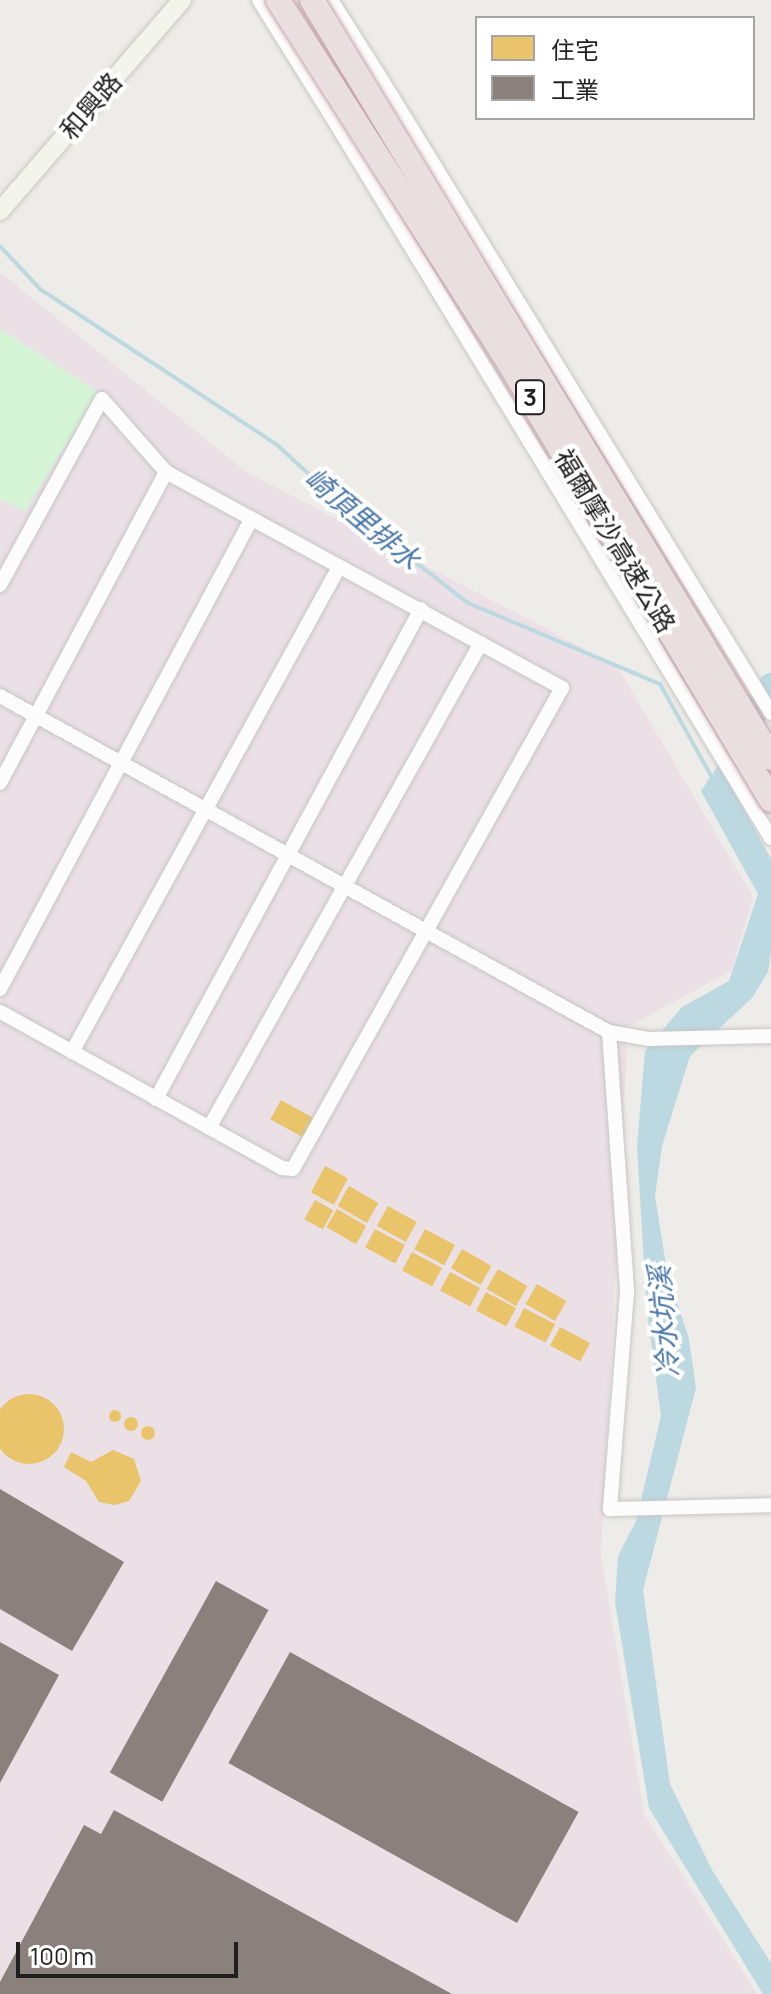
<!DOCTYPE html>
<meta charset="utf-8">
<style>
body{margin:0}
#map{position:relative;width:771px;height:1994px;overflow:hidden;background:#eeece8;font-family:Manrope,"Noto Sans TC",sans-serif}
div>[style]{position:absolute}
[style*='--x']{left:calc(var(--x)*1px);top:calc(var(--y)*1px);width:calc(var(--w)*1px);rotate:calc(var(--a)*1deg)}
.industrial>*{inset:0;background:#ebe0e6}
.park>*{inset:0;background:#d6f4d6}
.water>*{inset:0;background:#bcd8e1}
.homes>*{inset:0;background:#e9c46a;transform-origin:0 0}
.round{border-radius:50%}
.industry>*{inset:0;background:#8a817c;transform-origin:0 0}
.stream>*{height:4px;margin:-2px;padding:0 2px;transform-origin:2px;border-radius:2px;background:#bcd8e1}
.river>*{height:26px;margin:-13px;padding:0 13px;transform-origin:13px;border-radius:13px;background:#bcd8e1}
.roads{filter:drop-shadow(0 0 2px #c6c6c4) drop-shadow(0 0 2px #c6c6c4)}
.street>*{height:14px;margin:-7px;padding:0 7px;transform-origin:7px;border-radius:7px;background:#fcfcfc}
.secondary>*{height:18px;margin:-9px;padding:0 9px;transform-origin:9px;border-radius:9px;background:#f3f4eb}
.bridges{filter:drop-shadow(0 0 2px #c49fa9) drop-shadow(0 0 2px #c49fa9)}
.highway-bridge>*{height:24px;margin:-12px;padding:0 12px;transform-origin:12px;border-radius:12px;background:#eadfe0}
span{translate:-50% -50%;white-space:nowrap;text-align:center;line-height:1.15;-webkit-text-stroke:8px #fff;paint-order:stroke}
.shield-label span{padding:2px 6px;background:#fff;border:2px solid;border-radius:6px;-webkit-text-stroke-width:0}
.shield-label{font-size:24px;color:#1f1f1f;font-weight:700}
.street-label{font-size:26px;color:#1f1f1f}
.water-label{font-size:28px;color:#4876a8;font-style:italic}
.legend{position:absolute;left:475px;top:16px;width:280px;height:104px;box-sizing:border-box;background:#fff;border:2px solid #a5a5a5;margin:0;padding:10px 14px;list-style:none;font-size:24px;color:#1f1f1f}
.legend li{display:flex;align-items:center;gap:16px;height:40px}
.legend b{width:40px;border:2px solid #a5a5a5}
.scale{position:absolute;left:16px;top:1942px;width:222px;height:36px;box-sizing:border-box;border:4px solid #1f1f1f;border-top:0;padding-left:10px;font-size:24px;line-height:28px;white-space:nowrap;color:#1f1f1f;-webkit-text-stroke:6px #fff;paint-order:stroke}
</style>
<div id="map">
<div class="industrial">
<i style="clip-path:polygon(0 272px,245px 471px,617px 666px,753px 897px,732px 970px,628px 1027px,601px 1556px,644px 1814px,757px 1994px,0 1994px)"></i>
</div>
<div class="park">
<i style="clip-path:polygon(0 329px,99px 392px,25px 511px,0 499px)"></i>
</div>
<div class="water">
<i style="clip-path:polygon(719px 764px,771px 859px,771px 951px,768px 972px,752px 998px,690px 1056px,662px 1146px,655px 1196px,667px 1271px,689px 1339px,696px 1388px,643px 1590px,670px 1784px,712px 1870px,771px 1963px,771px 1994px,763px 1994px,649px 1808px,615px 1602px,618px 1556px,636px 1521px,661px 1416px,647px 1312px,637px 1147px,645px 1051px,682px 1007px,729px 981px,758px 894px,701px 791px)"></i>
</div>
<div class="homes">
<i style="left:281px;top:1100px;width:38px;height:22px;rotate:29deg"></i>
<i style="left:325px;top:1166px;width:26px;height:30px;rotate:28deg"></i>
<i style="left:349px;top:1186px;width:34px;height:23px;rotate:30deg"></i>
<i style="left:315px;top:1200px;width:21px;height:22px;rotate:29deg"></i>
<i style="left:388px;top:1206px;width:33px;height:23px;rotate:29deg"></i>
<i style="left:337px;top:1209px;width:34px;height:21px;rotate:30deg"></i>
<i style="left:375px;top:1229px;width:34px;height:21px;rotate:28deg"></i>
<i style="left:425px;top:1229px;width:34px;height:23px;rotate:28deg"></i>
<i style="left:462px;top:1249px;width:34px;height:22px;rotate:30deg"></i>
<i style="left:412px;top:1252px;width:34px;height:21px;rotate:28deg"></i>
<i style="left:498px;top:1269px;width:34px;height:23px;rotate:30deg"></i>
<i style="left:450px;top:1272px;width:34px;height:21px;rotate:28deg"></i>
<i style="left:537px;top:1284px;width:34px;height:23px;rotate:30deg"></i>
<i style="left:486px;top:1292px;width:34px;height:21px;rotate:28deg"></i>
<i style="left:524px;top:1308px;width:35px;height:21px;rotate:27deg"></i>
<i style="left:560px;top:1327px;width:34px;height:21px;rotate:28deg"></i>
<i class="round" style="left:-6px;top:1394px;width:70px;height:70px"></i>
<i class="round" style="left:109px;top:1410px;width:12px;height:12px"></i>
<i class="round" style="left:124px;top:1417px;width:14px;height:14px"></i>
<i class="round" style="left:141px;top:1426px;width:14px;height:14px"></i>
<i style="clip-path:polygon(113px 1450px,134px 1459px,141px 1481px,129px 1501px,114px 1505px,99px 1502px,86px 1481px,64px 1467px,71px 1452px,91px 1462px)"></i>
</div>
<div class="industry">
<i style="clip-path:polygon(0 1489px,124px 1562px,72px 1651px,0 1609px)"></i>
<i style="left:216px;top:1581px;width:60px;height:219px;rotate:29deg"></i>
<i style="clip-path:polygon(0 1642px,59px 1675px,0 1783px)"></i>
<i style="left:290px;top:1652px;width:330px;height:127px;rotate:29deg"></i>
<i style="clip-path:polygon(114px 1810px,452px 1994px,0 1994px,0 1982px,84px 1825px,101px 1834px)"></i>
</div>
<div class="stream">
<i style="--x:0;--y:246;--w:59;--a:47.1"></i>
<i style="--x:40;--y:289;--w:282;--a:33.3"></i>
<i style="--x:276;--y:444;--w:98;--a:42.5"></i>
<i style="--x:348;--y:510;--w:152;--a:37.8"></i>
<i style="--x:468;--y:603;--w:208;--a:22.9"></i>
<i style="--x:660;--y:684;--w:111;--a:60.9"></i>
</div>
<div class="river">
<i style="--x:738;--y:741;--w:64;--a:-59"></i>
</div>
<div class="roads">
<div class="street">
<i style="--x:259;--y:0;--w:132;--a:58"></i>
<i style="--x:329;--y:112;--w:8;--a:-40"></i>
<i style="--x:331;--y:0;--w:88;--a:57.6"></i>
<i style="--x:378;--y:74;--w:9;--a:139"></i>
<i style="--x:378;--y:74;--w:750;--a:58.41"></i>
<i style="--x:329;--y:112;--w:850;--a:58.67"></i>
<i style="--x:0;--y:585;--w:212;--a:-61.3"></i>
<i style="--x:102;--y:399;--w:97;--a:48.8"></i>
<i style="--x:166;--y:472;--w:451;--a:28.6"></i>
<i style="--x:562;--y:688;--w:551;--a:119.22"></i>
<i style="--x:293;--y:1169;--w:11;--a:-175"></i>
<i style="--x:282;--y:1168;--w:322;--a:-151"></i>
<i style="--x:0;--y:696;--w:696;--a:28.89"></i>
<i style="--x:609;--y:1032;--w:41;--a:9.9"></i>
<i style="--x:649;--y:1039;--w:122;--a:-1.4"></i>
<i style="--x:0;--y:783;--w:353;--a:-61.9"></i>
<i style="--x:0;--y:989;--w:532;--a:-61.85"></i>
<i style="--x:609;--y:1032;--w:261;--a:86"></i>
<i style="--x:627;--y:1292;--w:218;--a:94.5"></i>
<i style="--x:610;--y:1509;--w:161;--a:-1.4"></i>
<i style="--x:72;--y:1052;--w:551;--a:-61.16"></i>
<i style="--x:156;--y:1099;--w:557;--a:-61.59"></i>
<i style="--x:209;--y:1128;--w:556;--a:-60.72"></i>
</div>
<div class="secondary">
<i style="--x:0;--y:211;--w:279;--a:-49.2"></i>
</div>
</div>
<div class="bridges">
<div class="highway-bridge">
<i style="--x:278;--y:0;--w:419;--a:57.5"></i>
<i style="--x:503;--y:353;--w:521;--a:59.06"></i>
<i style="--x:312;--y:0;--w:886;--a:58.8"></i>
</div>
</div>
<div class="shield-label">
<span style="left:530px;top:397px">3</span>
</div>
<div class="street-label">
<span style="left:91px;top:106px;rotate:-49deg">和興路</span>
<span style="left:615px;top:541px;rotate:59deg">福爾摩沙高速公路</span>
</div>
<div class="water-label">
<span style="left:363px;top:518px;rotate:40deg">崎頂里排水</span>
<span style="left:663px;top:1322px;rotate:-95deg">冷水坑溪</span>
</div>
<ul class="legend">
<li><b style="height:22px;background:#e9c46a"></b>住宅</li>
<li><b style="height:22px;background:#8a817c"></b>工業</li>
</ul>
<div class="scale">100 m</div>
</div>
